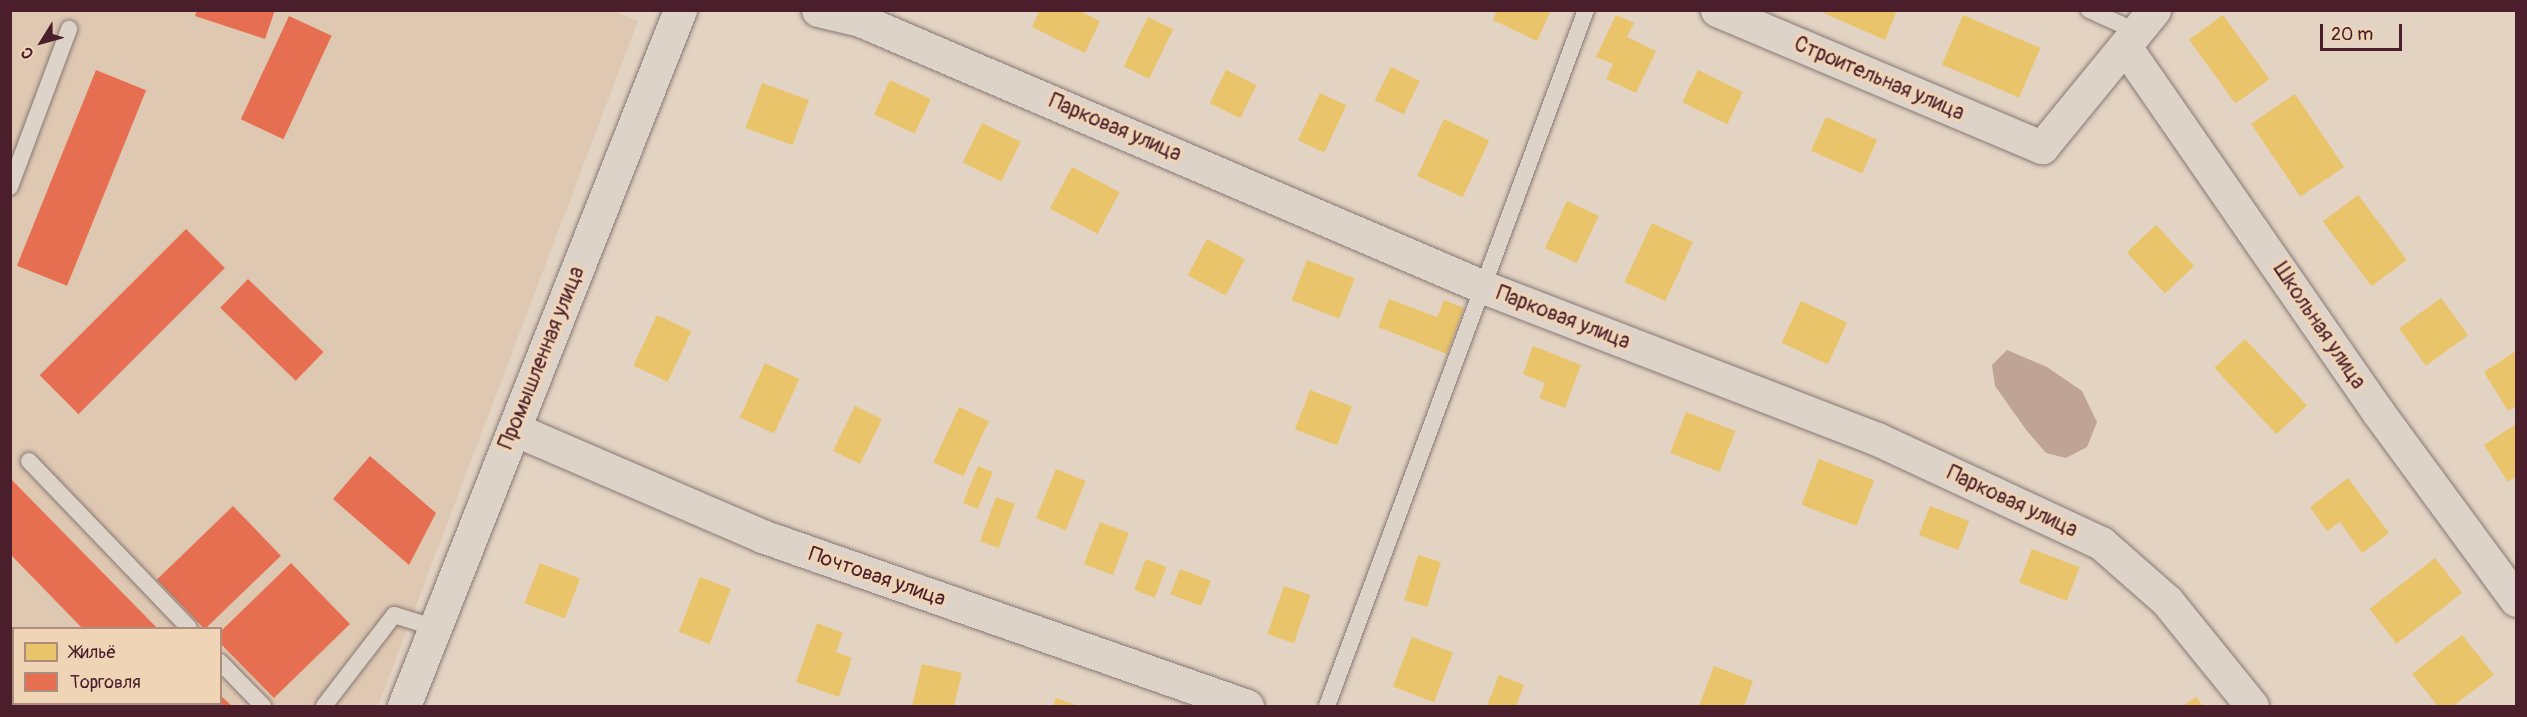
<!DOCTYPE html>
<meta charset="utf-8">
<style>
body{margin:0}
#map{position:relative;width:2527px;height:717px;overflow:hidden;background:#e3d3c3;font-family:Pangolin,sans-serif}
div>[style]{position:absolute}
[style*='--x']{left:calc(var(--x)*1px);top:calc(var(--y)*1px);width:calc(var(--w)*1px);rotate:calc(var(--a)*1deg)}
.built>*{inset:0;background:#dfc8b2}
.water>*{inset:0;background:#bfa395}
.homes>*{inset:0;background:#e9c46a;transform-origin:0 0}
.shops>*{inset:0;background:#e76f51;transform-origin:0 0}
.roads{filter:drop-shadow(0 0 2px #877873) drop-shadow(0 0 2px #877873)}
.service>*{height:16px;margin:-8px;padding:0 8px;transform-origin:8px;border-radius:8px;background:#ded3c8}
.minor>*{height:33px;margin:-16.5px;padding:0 16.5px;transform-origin:16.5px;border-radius:16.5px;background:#ded3c8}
span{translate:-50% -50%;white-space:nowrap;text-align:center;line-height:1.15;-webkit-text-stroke:6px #f0d4b6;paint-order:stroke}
.street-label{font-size:21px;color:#4a1f2b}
.frame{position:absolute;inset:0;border:12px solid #4a1f2b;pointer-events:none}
.legend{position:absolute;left:12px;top:627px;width:210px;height:78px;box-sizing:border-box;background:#f0d4b6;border:2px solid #ae8c7e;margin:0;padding:8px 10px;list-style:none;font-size:18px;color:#4a1f2b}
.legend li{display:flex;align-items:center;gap:12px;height:30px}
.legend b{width:30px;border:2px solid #ae8c7e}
.north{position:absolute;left:12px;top:12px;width:60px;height:60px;-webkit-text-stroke:4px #f0d4b6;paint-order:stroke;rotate:233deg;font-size:16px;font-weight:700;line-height:24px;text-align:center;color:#4a1f2b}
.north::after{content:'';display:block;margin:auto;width:21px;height:27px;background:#4a1f2b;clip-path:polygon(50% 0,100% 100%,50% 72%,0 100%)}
.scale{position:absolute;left:2320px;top:24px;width:82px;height:27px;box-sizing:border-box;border:3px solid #4a1f2b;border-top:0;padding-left:8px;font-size:18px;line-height:21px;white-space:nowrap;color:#4a1f2b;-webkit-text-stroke:4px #f0d4b6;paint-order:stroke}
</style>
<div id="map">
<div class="built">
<i style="clip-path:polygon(evenodd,612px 10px,638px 21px,378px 706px,11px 706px,10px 11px,612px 10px,14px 628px,220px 628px,220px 704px,14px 704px,14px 628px)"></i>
</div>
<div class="water">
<i style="clip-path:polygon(2007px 350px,2047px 367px,2082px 391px,2097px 422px,2087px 447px,2066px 458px,2046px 453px,2027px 431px,1995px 386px,1992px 365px)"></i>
</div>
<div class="homes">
<i style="clip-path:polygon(1040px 10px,1078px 10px,1100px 21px,1085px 53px,1032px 27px)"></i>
<i style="clip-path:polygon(1497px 10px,1551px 10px,1537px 41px,1493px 20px)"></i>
<i style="clip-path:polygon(1817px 10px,1897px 10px,1885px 40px)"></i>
<i style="clip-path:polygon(1616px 15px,1634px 23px,1627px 37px,1656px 51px,1636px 93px,1606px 79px,1613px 64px,1596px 57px)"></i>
<i style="left:1963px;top:15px;width:84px;height:54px;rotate:23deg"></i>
<i style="left:2223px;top:15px;width:79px;height:42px;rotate:54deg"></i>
<i style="left:1148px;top:17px;width:28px;height:55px;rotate:26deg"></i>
<i style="left:1391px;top:67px;width:32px;height:37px;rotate:26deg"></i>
<i style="left:1226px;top:70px;width:34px;height:37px;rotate:26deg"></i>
<i style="left:1698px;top:70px;width:50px;height:36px;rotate:26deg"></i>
<i style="left:890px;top:80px;width:45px;height:38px;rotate:25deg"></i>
<i style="left:762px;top:83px;width:50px;height:48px;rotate:20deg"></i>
<i style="left:1320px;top:93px;width:29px;height:52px;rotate:25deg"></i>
<i style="left:2295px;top:94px;width:88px;height:53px;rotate:56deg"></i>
<i style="left:1826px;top:117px;width:56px;height:37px;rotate:24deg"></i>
<i style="left:1444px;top:119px;width:50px;height:63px;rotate:25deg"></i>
<i style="left:982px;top:123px;width:43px;height:44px;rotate:26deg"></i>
<i style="left:1072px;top:167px;width:54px;height:47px;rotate:28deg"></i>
<i style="left:2358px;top:195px;width:81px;height:44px;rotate:53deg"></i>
<i style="left:1567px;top:201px;width:35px;height:52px;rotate:25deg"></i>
<i style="left:1652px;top:223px;width:45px;height:65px;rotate:25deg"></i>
<i style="left:2156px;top:225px;width:56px;height:40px;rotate:47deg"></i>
<i style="left:1207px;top:239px;width:43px;height:41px;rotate:28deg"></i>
<i style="left:1307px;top:260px;width:51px;height:43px;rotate:21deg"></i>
<i style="left:2441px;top:298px;width:46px;height:52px;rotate:54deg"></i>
<i style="clip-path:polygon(1389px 299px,1437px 317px,1444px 300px,1464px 308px,1447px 354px,1378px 327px)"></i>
<i style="left:1801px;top:301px;width:51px;height:46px;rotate:25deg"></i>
<i style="left:657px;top:315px;width:38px;height:56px;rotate:25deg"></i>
<i style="left:2245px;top:339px;width:91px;height:42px;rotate:47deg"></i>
<i style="clip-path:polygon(1533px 346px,1581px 365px,1565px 408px,1539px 398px,1545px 383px,1523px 374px)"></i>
<i style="clip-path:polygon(2516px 351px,2516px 406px,2508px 411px,2484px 372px)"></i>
<i style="left:765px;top:363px;width:38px;height:60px;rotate:25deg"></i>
<i style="left:1310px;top:390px;width:45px;height:42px;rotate:21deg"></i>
<i style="left:855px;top:406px;width:30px;height:50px;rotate:26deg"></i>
<i style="left:959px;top:407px;width:33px;height:61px;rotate:25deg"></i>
<i style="left:1686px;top:412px;width:53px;height:44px;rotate:21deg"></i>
<i style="clip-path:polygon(2516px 424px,2516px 476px,2508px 482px,2484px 445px)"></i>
<i style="left:1819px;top:459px;width:59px;height:49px;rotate:21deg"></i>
<i style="left:978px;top:466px;width:16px;height:40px;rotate:22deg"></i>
<i style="left:1056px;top:469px;width:32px;height:53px;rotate:22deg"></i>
<i style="clip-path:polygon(2348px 478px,2389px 533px,2362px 553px,2340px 522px,2327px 531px,2310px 507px)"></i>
<i style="left:996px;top:497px;width:20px;height:47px;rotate:20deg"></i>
<i style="left:1930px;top:506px;width:42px;height:31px;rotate:21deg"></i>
<i style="left:1100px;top:522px;width:31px;height:45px;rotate:21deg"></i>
<i style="left:2032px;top:549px;width:51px;height:36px;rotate:21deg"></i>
<i style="left:1418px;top:555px;width:24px;height:47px;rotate:17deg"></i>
<i style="left:2435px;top:558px;width:44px;height:83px;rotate:52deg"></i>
<i style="left:1146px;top:559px;width:22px;height:33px;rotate:21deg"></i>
<i style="left:540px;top:563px;width:43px;height:43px;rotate:21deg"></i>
<i style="left:1180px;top:569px;width:33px;height:27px;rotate:21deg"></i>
<i style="left:700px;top:577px;width:33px;height:59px;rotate:21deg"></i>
<i style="left:1284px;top:586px;width:28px;height:51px;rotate:19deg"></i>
<i style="clip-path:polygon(817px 623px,843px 633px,836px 652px,852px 658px,839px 697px,796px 682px)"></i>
<i style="clip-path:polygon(2462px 635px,2494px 675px,2453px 706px,2438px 706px,2412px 674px)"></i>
<i style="left:1412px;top:637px;width:44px;height:53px;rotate:21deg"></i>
<i style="clip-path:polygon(922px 664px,962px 673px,954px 706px,912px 706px)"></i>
<i style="clip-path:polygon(1714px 666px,1753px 681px,1744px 706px,1699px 706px)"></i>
<i style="clip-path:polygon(1499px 675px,1524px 685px,1516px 706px,1487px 706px)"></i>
<i style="clip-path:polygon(2196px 697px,2203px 706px,2183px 706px)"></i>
<i style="clip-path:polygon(1056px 698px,1078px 706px,1053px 706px)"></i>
</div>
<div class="shops">
<i style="clip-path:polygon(197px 10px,275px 10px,265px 39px,195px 16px)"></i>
<i style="left:289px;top:16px;width:47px;height:114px;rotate:25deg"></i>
<i style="left:96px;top:70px;width:54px;height:211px;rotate:22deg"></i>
<i style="left:186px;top:229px;width:55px;height:207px;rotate:45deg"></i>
<i style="left:248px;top:279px;width:105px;height:40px;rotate:44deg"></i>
<i style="clip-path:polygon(370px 456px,436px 513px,409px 565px,333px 499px)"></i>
<i style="clip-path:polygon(10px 478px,157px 628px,82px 628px,10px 554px)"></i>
<i style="left:233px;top:506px;width:69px;height:106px;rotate:46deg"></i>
<i style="clip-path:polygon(291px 563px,350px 624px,274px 698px,220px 643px,220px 632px)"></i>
<i style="clip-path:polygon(220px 695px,232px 706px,185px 704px,220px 704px)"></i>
</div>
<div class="roads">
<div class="service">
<i style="--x:2089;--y:10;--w:54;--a:24.2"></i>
<i style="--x:10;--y:187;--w:169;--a:-69.5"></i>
<i style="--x:29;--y:461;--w:231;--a:46.2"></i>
<i style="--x:220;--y:662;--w:62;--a:45.7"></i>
<i style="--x:10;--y:673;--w:4;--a:14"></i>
<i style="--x:77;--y:704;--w:5;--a:22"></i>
<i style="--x:324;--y:706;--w:115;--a:-52.4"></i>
<i style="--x:394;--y:615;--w:44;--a:17.2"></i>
<i style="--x:1327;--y:706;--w:743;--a:-69.59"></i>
</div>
<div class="minor">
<i style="--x:818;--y:10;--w:43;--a:13.4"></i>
<i style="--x:860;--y:20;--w:681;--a:23.18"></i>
<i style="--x:1486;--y:288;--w:419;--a:21.1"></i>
<i style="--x:1877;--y:439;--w:247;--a:24.9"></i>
<i style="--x:2101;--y:543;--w:88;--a:41.3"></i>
<i style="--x:2167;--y:601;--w:135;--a:51"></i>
<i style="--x:1717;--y:10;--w:353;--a:22.9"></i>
<i style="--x:2042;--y:147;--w:177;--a:-50.7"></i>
<i style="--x:2126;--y:48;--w:443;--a:55.3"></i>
<i style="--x:2378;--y:412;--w:233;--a:53.7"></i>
<i style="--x:514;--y:429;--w:270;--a:23.3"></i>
<i style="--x:762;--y:536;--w:514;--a:19.32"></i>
<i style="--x:404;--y:706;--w:749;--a:-68.37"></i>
</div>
</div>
<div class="street-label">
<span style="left:1879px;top:79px;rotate:23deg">Строительная улица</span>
<span style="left:1115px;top:128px;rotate:23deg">Парковая улица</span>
<span style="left:1563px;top:318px;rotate:21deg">Парковая улица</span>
<span style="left:2319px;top:326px;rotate:56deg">Школьная улица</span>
<span style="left:542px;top:358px;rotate:-68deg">Промышленная улица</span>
<span style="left:2012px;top:502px;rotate:25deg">Парковая улица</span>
<span style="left:877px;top:577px;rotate:19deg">Почтовая улица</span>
</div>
<div class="frame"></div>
<ul class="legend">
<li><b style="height:16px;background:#e9c46a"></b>Жильё</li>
<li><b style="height:16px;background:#e76f51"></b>Торговля</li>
</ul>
<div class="north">С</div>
<div class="scale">20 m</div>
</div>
